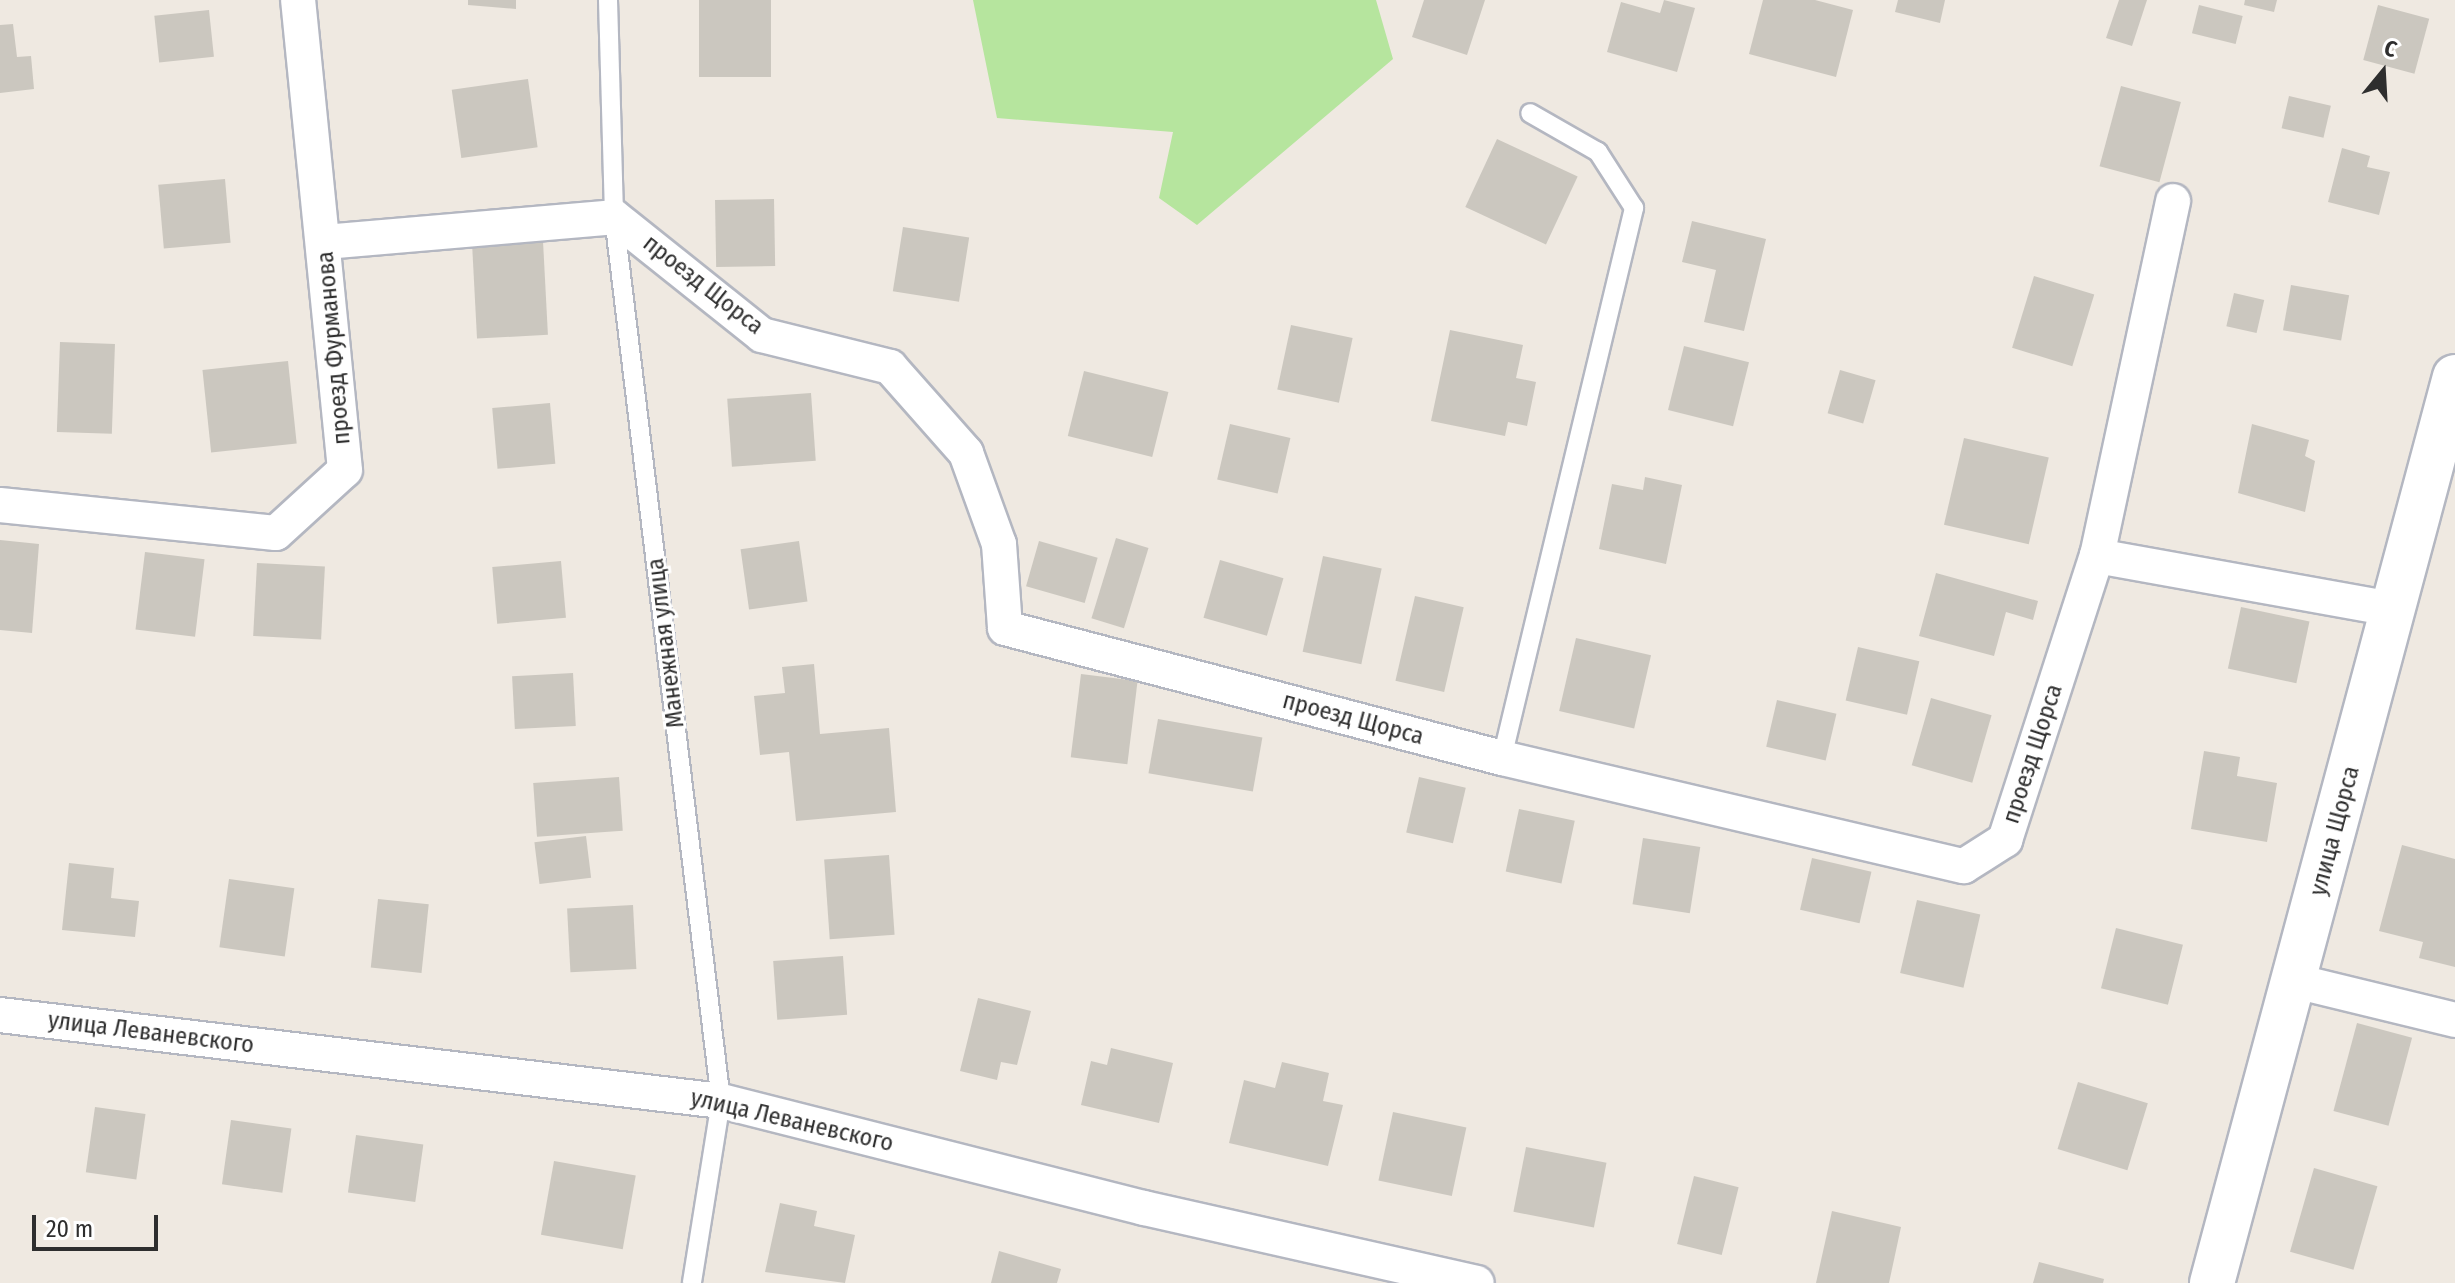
<!DOCTYPE html>
<meta charset="utf-8">
<style>
body{margin:0}
#map{position:relative;width:2455px;height:1283px;overflow:hidden;background:#efe9e1;font-family:"Fira Sans Condensed",sans-serif}
div>[style]{position:absolute}
.green>*{inset:0;background:#b6e59e}
.building>*{inset:0;background:#cbc7bf;transform-origin:0 0}
.roads{filter:drop-shadow(2px 0 #b4b7c1) drop-shadow(-2px 0 #b4b7c1) drop-shadow(0 2px #b4b7c1) drop-shadow(0 -2px #b4b7c1)}
.service>*{height:18px;margin:-9px;padding:0 9px;transform-origin:9px;border-radius:9px;background:#fff}
.minor>*{height:34px;margin:-17px;padding:0 17px;transform-origin:17px;border-radius:17px;background:#fff}
.tertiary>*{height:44px;margin:-22px;padding:0 22px;transform-origin:22px;border-radius:22px;background:#fff}
span{translate:-50% -50%;white-space:nowrap;text-align:center;line-height:1.15;-webkit-text-stroke:6px #fff;paint-order:stroke}
.street-label{font-size:24px;color:#2e2e2e}
.north{position:absolute;left:2343px;top:32px;width:80px;height:80px;-webkit-text-stroke:6px #fff;paint-order:stroke;rotate:18deg;font-size:22px;font-weight:700;line-height:32px;text-align:center;color:#2e2e2e}
.north::after{content:'';display:block;margin:auto;width:28px;height:36px;background:#2e2e2e;clip-path:polygon(50% 0,100% 100%,50% 72%,0 100%)}
.scale{position:absolute;left:32px;top:1215px;width:126px;height:36px;box-sizing:border-box;border:4px solid #2e2e2e;border-top:0;padding-left:10px;font-size:24px;line-height:28px;white-space:nowrap;color:#2e2e2e;-webkit-text-stroke:6px #fff;paint-order:stroke}
</style>
<div id="map">
<div class="green">
<i style="clip-path:polygon(973px 0,1376px 0,1393px 59px,1197px 225px,1159px 198px,1173px 132px,997px 118px)"></i>
</div>
<div class="building">
<i style="clip-path:polygon(468px 0,516px 0,516px 9px,468px 5px)"></i>
<i style="left:699px;top:0;width:72px;height:77px"></i>
<i style="clip-path:polygon(1424px 0,1485px 0,1467px 55px,1412px 37px)"></i>
<i style="clip-path:polygon(1664px 0,1695px 8px,1677px 72px,1607px 52px,1621px 2px,1660px 13px)"></i>
<i style="clip-path:polygon(1763px 0,1815px 0,1853px 10px,1836px 77px,1749px 54px)"></i>
<i style="clip-path:polygon(1898px 0,1945px 0,1940px 23px,1895px 12px)"></i>
<i style="clip-path:polygon(2119px 0,2147px 0,2132px 46px,2106px 38px)"></i>
<i style="clip-path:polygon(2245px 0,2277px 0,2274px 12px,2244px 5px)"></i>
<i style="left:2199px;top:5px;width:45px;height:29px;rotate:14deg"></i>
<i style="left:2378px;top:5px;width:53px;height:57px;rotate:15deg"></i>
<i style="left:209px;top:10px;width:47px;height:55px;rotate:84deg"></i>
<i style="clip-path:polygon(13px 24px,17px 57px,31px 56px,34px 89px,0 93px,0 25px)"></i>
<i style="left:528px;top:79px;width:69px;height:77px;rotate:82deg"></i>
<i style="left:2121px;top:86px;width:62px;height:83px;rotate:15deg"></i>
<i style="left:2289px;top:96px;width:43px;height:33px;rotate:13deg"></i>
<i style="left:1497px;top:139px;width:89px;height:75px;rotate:25deg"></i>
<i style="clip-path:polygon(2342px 148px,2370px 156px,2367px 167px,2390px 172px,2379px 215px,2328px 202px)"></i>
<i style="left:225px;top:179px;width:64px;height:67px;rotate:85deg"></i>
<i style="left:774px;top:199px;width:67px;height:59px;rotate:89deg"></i>
<i style="clip-path:polygon(1692px 221px,1766px 239px,1744px 331px,1704px 322px,1716px 270px,1682px 262px)"></i>
<i style="left:903px;top:227px;width:67px;height:65px;rotate:9deg"></i>
<i style="left:543px;top:241px;width:94px;height:71px;rotate:87deg"></i>
<i style="left:2034px;top:276px;width:63px;height:75px;rotate:17deg"></i>
<i style="left:2291px;top:285px;width:59px;height:46px;rotate:10deg"></i>
<i style="left:2234px;top:293px;width:31px;height:34px;rotate:13deg"></i>
<i style="left:1291px;top:325px;width:63px;height:66px;rotate:12deg"></i>
<i style="clip-path:polygon(1450px 330px,1523px 345px,1516px 378px,1536px 382px,1527px 426px,1508px 422px,1505px 436px,1431px 421px)"></i>
<i style="left:60px;top:342px;width:55px;height:90px;rotate:2deg"></i>
<i style="left:1684px;top:346px;width:67px;height:66px;rotate:14deg"></i>
<i style="left:288px;top:361px;width:83px;height:86px;rotate:84deg"></i>
<i style="left:1840px;top:370px;width:37px;height:45px;rotate:16deg"></i>
<i style="left:1084px;top:371px;width:87px;height:67px;rotate:14deg"></i>
<i style="left:811px;top:393px;width:68px;height:84px;rotate:86deg"></i>
<i style="left:550px;top:403px;width:61px;height:58px;rotate:85deg"></i>
<i style="left:1230px;top:424px;width:62px;height:57px;rotate:13deg"></i>
<i style="clip-path:polygon(2252px 424px,2309px 440px,2305px 456px,2315px 461px,2305px 512px,2238px 493px)"></i>
<i style="left:1964px;top:438px;width:87px;height:89px;rotate:13deg"></i>
<i style="clip-path:polygon(1645px 477px,1682px 485px,1666px 564px,1599px 549px,1612px 484px,1643px 490px)"></i>
<i style="left:1116px;top:538px;width:34px;height:84px;rotate:17deg"></i>
<i style="clip-path:polygon(0 540px,39px 544px,32px 633px,0 630px)"></i>
<i style="left:799px;top:541px;width:61px;height:59px;rotate:82deg"></i>
<i style="left:1039px;top:541px;width:61px;height:47px;rotate:16deg"></i>
<i style="left:145px;top:552px;width:60px;height:78px;rotate:7deg"></i>
<i style="left:1323px;top:556px;width:60px;height:98px;rotate:12deg"></i>
<i style="left:1220px;top:560px;width:66px;height:60px;rotate:16deg"></i>
<i style="left:561px;top:561px;width:57px;height:69px;rotate:85deg"></i>
<i style="left:257px;top:563px;width:68px;height:73px;rotate:3deg"></i>
<i style="clip-path:polygon(1936px 573px,2038px 601px,2033px 620px,2006px 612px,1994px 656px,1919px 636px)"></i>
<i style="left:1415px;top:596px;width:50px;height:87px;rotate:13deg"></i>
<i style="left:2241px;top:607px;width:70px;height:63px;rotate:12deg"></i>
<i style="left:1576px;top:638px;width:77px;height:75px;rotate:13deg"></i>
<i style="left:1858px;top:647px;width:63px;height:55px;rotate:13deg"></i>
<i style="clip-path:polygon(814px 664px,820px 734px,889px 728px,896px 812px,796px 821px,789px 752px,760px 755px,754px 696px,785px 693px,782px 667px)"></i>
<i style="left:573px;top:673px;width:53px;height:61px;rotate:87deg"></i>
<i style="left:1081px;top:674px;width:57px;height:84px;rotate:7deg"></i>
<i style="left:1931px;top:698px;width:63px;height:70px;rotate:16deg"></i>
<i style="left:1777px;top:700px;width:61px;height:48px;rotate:13deg"></i>
<i style="left:1158px;top:719px;width:106px;height:55px;rotate:10deg"></i>
<i style="clip-path:polygon(2204px 751px,2240px 757px,2237px 776px,2277px 783px,2267px 842px,2191px 829px)"></i>
<i style="left:619px;top:777px;width:54px;height:86px;rotate:86deg"></i>
<i style="left:1419px;top:777px;width:48px;height:57px;rotate:13deg"></i>
<i style="left:1519px;top:809px;width:57px;height:64px;rotate:12deg"></i>
<i style="left:586px;top:836px;width:42px;height:52px;rotate:83deg"></i>
<i style="left:1643px;top:838px;width:58px;height:67px;rotate:9deg"></i>
<i style="clip-path:polygon(2402px 845px,2455px 859px,2455px 967px,2419px 958px,2423px 942px,2379px 931px)"></i>
<i style="left:889px;top:855px;width:80px;height:65px;rotate:86deg"></i>
<i style="left:1812px;top:858px;width:61px;height:53px;rotate:13deg"></i>
<i style="clip-path:polygon(69px 863px,114px 868px,111px 898px,139px 901px,135px 937px,62px 930px)"></i>
<i style="left:229px;top:879px;width:66px;height:69px;rotate:8deg"></i>
<i style="left:378px;top:899px;width:51px;height:69px;rotate:6deg"></i>
<i style="left:1917px;top:900px;width:65px;height:75px;rotate:13deg"></i>
<i style="left:633px;top:905px;width:64px;height:66px;rotate:87deg"></i>
<i style="left:2116px;top:928px;width:69px;height:62px;rotate:14deg"></i>
<i style="left:843px;top:956px;width:59px;height:70px;rotate:86deg"></i>
<i style="clip-path:polygon(978px 998px,1031px 1011px,1017px 1065px,1001px 1062px,997px 1080px,960px 1071px)"></i>
<i style="left:2357px;top:1023px;width:57px;height:91px;rotate:15deg"></i>
<i style="clip-path:polygon(1111px 1048px,1173px 1063px,1159px 1123px,1081px 1105px,1091px 1061px,1107px 1065px)"></i>
<i style="clip-path:polygon(1282px 1062px,1329px 1073px,1323px 1101px,1343px 1105px,1328px 1166px,1229px 1143px,1244px 1080px,1275px 1088px)"></i>
<i style="left:2078px;top:1082px;width:73px;height:70px;rotate:17deg"></i>
<i style="left:95px;top:1107px;width:51px;height:66px;rotate:8deg"></i>
<i style="left:1393px;top:1112px;width:75px;height:70px;rotate:12deg"></i>
<i style="left:231px;top:1120px;width:61px;height:65px;rotate:8deg"></i>
<i style="left:356px;top:1135px;width:68px;height:58px;rotate:8deg"></i>
<i style="left:1526px;top:1147px;width:82px;height:66px;rotate:11deg"></i>
<i style="left:554px;top:1161px;width:83px;height:75px;rotate:10deg"></i>
<i style="left:2314px;top:1168px;width:66px;height:87px;rotate:16deg"></i>
<i style="left:1694px;top:1176px;width:46px;height:70px;rotate:14deg"></i>
<i style="clip-path:polygon(780px 1203px,817px 1211px,814px 1226px,855px 1235px,845px 1283px,765px 1272px)"></i>
<i style="clip-path:polygon(1832px 1211px,1901px 1227px,1889px 1283px,1816px 1283px)"></i>
<i style="clip-path:polygon(999px 1251px,1061px 1269px,1057px 1283px,991px 1283px)"></i>
<i style="clip-path:polygon(2039px 1262px,2104px 1279px,2103px 1283px,2033px 1283px)"></i>
</div>
<div class="roads">
<div class="service">
<i style="left:608px;top:0;width:217px;rotate:88.4deg"></i>
<i style="left:614px;top:217px;width:890px;rotate:83.1deg"></i>
<i style="left:721px;top:1101px;width:184px;rotate:99.1deg"></i>
<i style="left:1502px;top:758px;width:566px;rotate:-76.5deg"></i>
<i style="left:1634px;top:208px;width:67px;rotate:-122.7deg"></i>
<i style="left:1598px;top:152px;width:78px;rotate:-150.2deg"></i>
</div>
<div class="minor">
<i style="left:324px;top:242px;width:291px;rotate:-4.9deg"></i>
<i style="left:614px;top:217px;width:189px;rotate:38.6deg"></i>
<i style="left:762px;top:335px;width:132px;rotate:14deg"></i>
<i style="left:890px;top:367px;width:115px;rotate:48.5deg"></i>
<i style="left:966px;top:453px;width:97px;rotate:70.1deg"></i>
<i style="left:999px;top:544px;width:84px;rotate:85.9deg"></i>
<i style="left:1005px;top:628px;width:514px;rotate:14.66deg"></i>
<i style="left:1502px;top:758px;width:474px;rotate:13.2deg"></i>
<i style="left:1964px;top:866px;width:49px;rotate:-32.4deg"></i>
<i style="left:2005px;top:840px;width:299px;rotate:-72.1deg"></i>
<i style="left:2097px;top:556px;width:301px;rotate:10.2deg"></i>
<i style="left:0;top:505px;width:277px;rotate:5.8deg"></i>
<i style="left:276px;top:533px;width:93px;rotate:-42.4deg"></i>
<i style="left:345px;top:470px;width:472px;rotate:-95.7deg"></i>
<i style="left:2097px;top:556px;width:363px;rotate:-77.9deg"></i>
<i style="left:2295px;top:981px;width:165px;rotate:13.7deg"></i>
<i style="left:0;top:1015px;width:726px;rotate:6.8deg"></i>
<i style="left:721px;top:1101px;width:436px;rotate:14.2deg"></i>
<i style="left:1144px;top:1208px;width:341px;rotate:12.7deg"></i>
</div>
<div class="tertiary">
<i style="left:2212px;top:1283px;width:938px;rotate:-74.99deg"></i>
</div>
</div>
<div class="street-label">
<span style="left:703px;top:285px;rotate:38deg">проезд Щорса</span>
<span style="left:334px;top:348px;rotate:-95deg">проезд Фурманова</span>
<span style="left:666px;top:643px;rotate:-97deg">Манежная улица</span>
<span style="left:1353px;top:719px;rotate:15deg">проезд Щорса</span>
<span style="left:2033px;top:754px;rotate:-72deg">проезд Щорса</span>
<span style="left:2335px;top:831px;rotate:-75deg">улица Щорса</span>
<span style="left:151px;top:1033px;rotate:7deg">улица Леваневского</span>
<span style="left:792px;top:1121px;rotate:13deg">улица Леваневского</span>
</div>
<div class="north">С</div>
<div class="scale">20 m</div>
</div>
